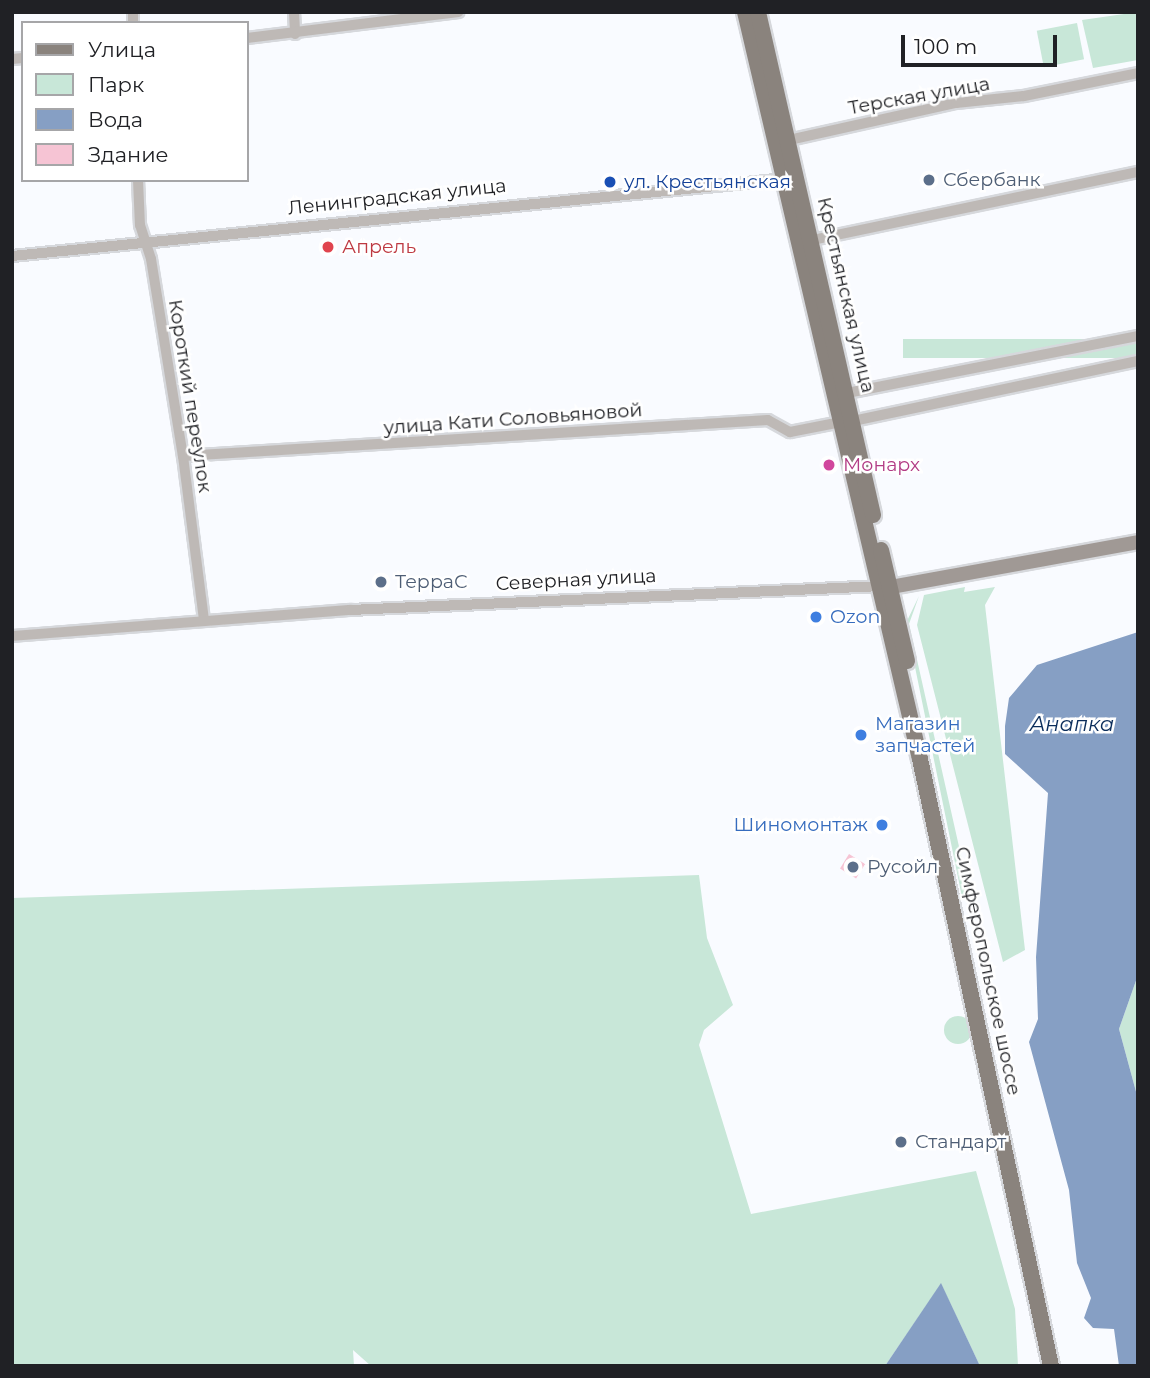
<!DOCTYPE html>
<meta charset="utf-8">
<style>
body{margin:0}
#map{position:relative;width:1150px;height:1378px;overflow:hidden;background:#f9fbff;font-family:Montserrat,sans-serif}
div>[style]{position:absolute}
.green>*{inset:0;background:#c8e7d8;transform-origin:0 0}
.round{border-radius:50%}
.water>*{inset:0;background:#869fc4}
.building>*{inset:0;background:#f6c4d4;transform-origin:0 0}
.roads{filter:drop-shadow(2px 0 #d6d8dc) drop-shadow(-2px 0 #d6d8dc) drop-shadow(0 2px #d6d8dc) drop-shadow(0 -2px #d6d8dc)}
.street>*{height:10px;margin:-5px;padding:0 5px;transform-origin:5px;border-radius:5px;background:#beb9b6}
.secondary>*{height:14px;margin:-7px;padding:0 7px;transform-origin:7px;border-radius:7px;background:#a09995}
.primary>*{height:16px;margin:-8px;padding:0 8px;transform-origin:8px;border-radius:8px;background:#8a837d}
.dots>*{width:19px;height:19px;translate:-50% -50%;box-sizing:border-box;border:4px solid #fff;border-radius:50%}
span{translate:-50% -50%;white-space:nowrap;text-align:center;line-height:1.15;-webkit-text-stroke:5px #fff;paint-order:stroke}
.street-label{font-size:19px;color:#202125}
.service-label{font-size:19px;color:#4e5e75}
.left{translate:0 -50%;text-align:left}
.transit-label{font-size:19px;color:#164399}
.health-label{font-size:19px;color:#be3a42}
.hotel-label{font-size:19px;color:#b23c85}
.shop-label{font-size:19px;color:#366cbe}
.right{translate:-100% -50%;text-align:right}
.water-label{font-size:21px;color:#0b2d5b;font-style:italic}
.frame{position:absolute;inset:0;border:14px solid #202125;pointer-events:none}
.legend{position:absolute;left:21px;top:21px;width:228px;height:161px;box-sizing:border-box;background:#fff;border:2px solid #a6a6a8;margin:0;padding:9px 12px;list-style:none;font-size:21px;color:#202125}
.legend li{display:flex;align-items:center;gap:14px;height:35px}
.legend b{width:35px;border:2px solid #a6a6a8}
.scale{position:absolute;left:901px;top:35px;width:156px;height:32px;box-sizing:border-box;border:4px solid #202125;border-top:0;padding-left:9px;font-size:21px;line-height:24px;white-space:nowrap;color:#202125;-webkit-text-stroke:5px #fff;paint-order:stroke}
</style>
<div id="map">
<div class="green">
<i style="clip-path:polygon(1138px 12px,1138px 60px,1093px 68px,1082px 20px)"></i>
<i style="left:1077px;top:23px;width:37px;height:41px;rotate:79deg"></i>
<i style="left:1138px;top:339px;width:19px;height:235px;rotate:90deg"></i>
<i style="clip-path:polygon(965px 587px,964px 592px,995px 587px,985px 605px,1025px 950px,1003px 962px,917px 625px,924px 595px)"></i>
<i style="clip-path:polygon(919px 596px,909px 624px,969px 891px,962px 897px,906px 623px)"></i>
<i style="clip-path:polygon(699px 875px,707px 938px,733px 1005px,704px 1030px,699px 1045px,751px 1214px,976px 1171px,1015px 1309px,1018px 1366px,980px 1366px,941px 1284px,885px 1366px,371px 1366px,353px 1350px,354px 1366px,12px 1366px,12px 898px)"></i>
<i style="clip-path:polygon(1138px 975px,1138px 1099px,1119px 1029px)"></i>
<i class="round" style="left:944px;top:1016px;width:28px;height:28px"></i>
</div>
<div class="water">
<i style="clip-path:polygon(1138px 632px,1138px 975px,1119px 1029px,1138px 1099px,1138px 1366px,1119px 1366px,1114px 1329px,1093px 1328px,1084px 1318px,1091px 1298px,1077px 1263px,1069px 1190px,1029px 1042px,1038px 1019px,1036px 957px,1048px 793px,1005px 754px,1005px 726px,1009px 698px,1037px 665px)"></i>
<i style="clip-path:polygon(941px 1283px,980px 1366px,885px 1366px)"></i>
</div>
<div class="building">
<i style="left:849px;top:854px;width:19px;height:17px;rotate:32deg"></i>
</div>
<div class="roads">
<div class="street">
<i style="left:294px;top:12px;width:22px;rotate:87deg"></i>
<i style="left:133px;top:23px;width:11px;rotate:-90deg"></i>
<i style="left:247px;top:38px;width:213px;rotate:-7deg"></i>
<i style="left:12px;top:59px;width:11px;rotate:-5deg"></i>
<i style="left:789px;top:140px;width:171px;rotate:-12.5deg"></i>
<i style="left:956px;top:103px;width:68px;rotate:-5.9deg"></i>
<i style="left:1024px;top:96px;width:116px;rotate:-11.4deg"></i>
<i style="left:138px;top:180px;width:45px;rotate:87.5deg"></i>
<i style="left:140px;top:225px;width:36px;rotate:72deg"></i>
<i style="left:151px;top:259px;width:200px;rotate:80.8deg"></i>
<i style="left:183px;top:456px;width:164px;rotate:82.7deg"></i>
<i style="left:812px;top:240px;width:333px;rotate:-11.8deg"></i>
<i style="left:12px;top:256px;width:778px;rotate:-5.68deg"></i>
<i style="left:847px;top:393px;width:297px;rotate:-11.1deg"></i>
<i style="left:853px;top:421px;width:291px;rotate:-11.9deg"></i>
<i style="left:183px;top:456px;width:586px;rotate:-3.52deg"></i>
<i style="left:768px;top:420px;width:25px;rotate:29deg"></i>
<i style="left:790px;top:432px;width:52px;rotate:-11.1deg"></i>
<i style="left:12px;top:636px;width:339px;rotate:-4.4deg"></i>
<i style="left:350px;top:610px;width:533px;rotate:-2.58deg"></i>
</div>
<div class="secondary">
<i style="left:891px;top:587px;width:251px;rotate:-10.3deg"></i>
</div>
<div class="primary">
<i style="left:745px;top:12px;width:767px;rotate:76.82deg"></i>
<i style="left:920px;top:759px;width:621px;rotate:77.82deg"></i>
<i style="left:758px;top:12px;width:516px;rotate:77.12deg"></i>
<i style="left:881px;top:550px;width:114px;rotate:76.8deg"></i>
</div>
</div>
<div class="dots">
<i style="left:929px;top:180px;background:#5c6f8a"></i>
<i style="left:610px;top:182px;background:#1a4fb4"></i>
<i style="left:328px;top:247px;background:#e0444e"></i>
<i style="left:829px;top:465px;background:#d1479c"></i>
<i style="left:381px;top:582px;background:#5c6f8a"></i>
<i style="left:816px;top:617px;background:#3f7fe0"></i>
<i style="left:861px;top:735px;background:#3f7fe0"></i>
<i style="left:882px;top:825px;background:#3f7fe0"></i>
<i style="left:853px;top:867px;background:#5c6f8a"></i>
<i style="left:901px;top:1142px;background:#5c6f8a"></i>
</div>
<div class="street-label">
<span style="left:919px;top:96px;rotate:-10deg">Терская улица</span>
<span style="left:397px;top:197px;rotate:-6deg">Ленинградская улица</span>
<span style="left:846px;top:295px;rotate:77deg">Крестьянская улица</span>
<span style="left:190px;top:396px;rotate:81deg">Короткий переулок</span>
<span style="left:513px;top:419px;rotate:-4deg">улица Кати Соловьяновой</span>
<span style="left:576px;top:580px;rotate:-3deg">Северная улица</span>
<span style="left:988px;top:971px;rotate:78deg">Симферопольское шоссе</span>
</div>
<div class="service-label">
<span class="left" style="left:943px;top:180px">Сбербанк</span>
<span class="left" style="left:395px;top:582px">ТерраС</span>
<span class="left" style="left:867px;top:867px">Русойл</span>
<span class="left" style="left:915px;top:1142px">Стандарт</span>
</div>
<div class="transit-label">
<span class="left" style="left:624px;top:182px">ул. Крестьянская</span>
</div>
<div class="health-label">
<span class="left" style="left:342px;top:247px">Апрель</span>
</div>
<div class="hotel-label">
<span class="left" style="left:843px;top:465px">Монарх</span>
</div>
<div class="shop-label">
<span class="left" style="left:830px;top:617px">Ozon</span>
<span class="left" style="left:875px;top:735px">Магазин<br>запчастей</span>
<span class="right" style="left:868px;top:825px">Шиномонтаж</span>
</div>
<div class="water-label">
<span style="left:1072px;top:724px">Анапка</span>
</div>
<div class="frame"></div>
<ul class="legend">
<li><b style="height:9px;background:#8a837d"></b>Улица</li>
<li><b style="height:19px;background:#c8e7d8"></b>Парк</li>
<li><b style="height:19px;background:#869fc4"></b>Вода</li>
<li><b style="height:19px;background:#f6c4d4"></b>Здание</li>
</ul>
<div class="scale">100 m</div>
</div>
